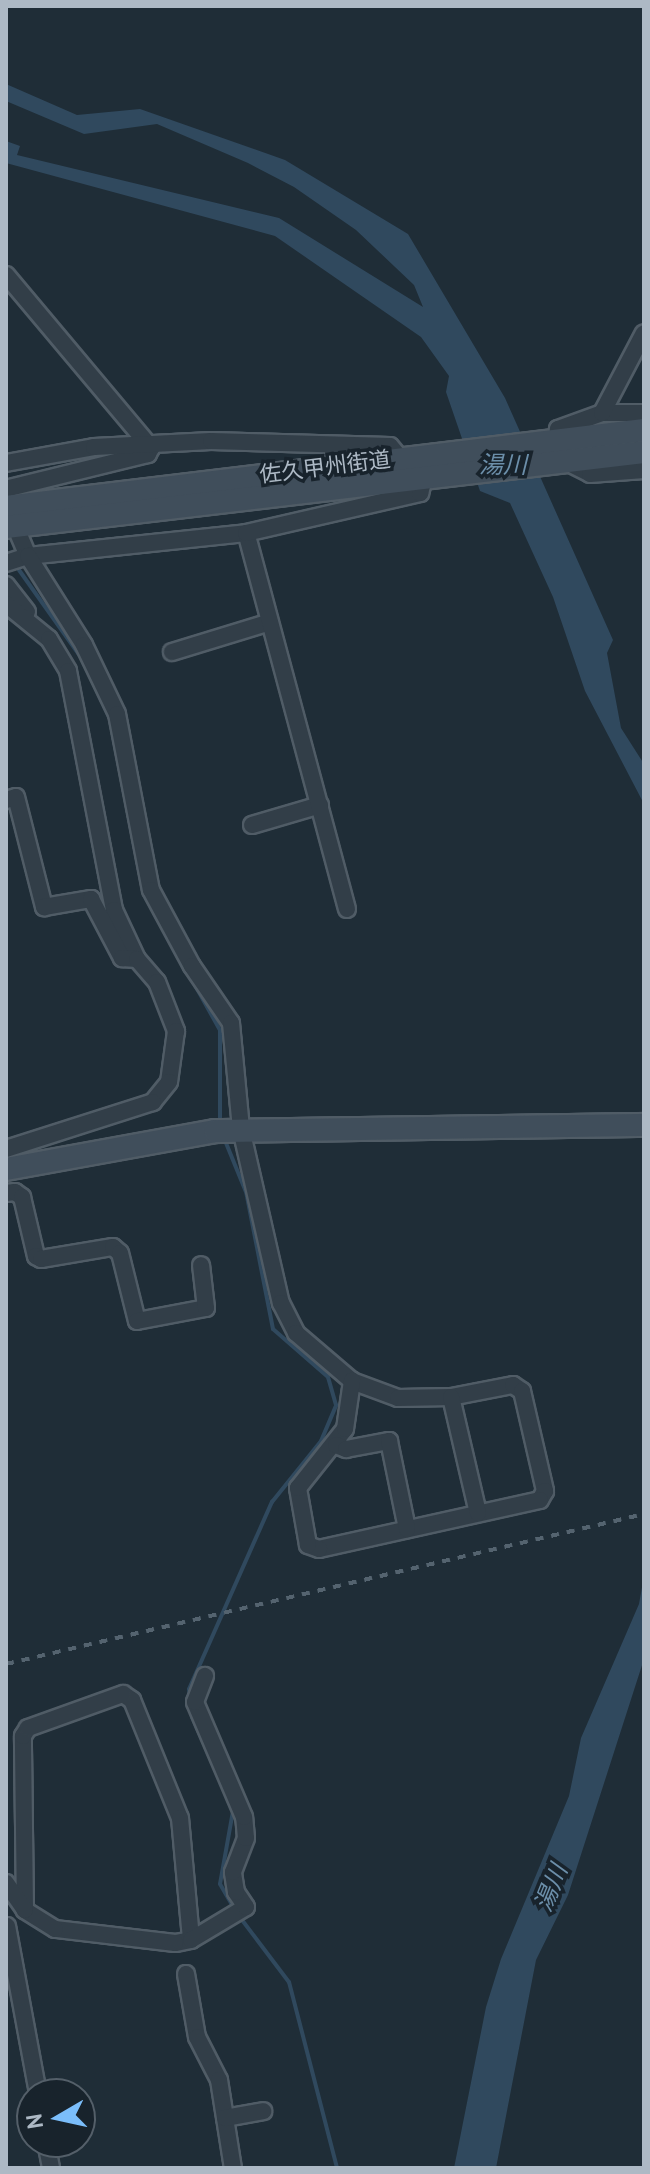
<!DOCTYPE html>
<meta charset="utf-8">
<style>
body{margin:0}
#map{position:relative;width:650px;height:2174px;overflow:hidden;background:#1f2d37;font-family:"PT Sans","Noto Sans JP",sans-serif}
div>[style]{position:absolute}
.water>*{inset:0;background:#30495e}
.stream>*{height:4px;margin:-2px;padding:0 2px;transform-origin:2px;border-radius:2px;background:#30495e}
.roads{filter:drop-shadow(2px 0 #505c66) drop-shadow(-2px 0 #505c66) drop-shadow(0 2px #505c66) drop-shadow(0 -2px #505c66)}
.street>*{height:16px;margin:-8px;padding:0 8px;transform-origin:8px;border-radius:8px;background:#323e48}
.secondary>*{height:22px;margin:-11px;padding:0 11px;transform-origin:11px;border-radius:11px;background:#404e5b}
.rail>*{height:4px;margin-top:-2px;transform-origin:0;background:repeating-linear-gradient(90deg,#54636f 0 8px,transparent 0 16px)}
span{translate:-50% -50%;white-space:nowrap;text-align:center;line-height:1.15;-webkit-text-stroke:7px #18232c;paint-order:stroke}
.street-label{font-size:22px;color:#adb9c5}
.water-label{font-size:24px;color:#6c8faa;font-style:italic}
.frame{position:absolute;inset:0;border:8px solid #adb9c5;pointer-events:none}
.north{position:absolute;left:16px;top:2078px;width:80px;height:80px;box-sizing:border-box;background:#18232c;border:2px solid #545f69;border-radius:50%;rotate:261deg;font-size:22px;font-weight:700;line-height:32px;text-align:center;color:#adb9c5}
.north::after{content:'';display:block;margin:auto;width:28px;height:36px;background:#7bbefb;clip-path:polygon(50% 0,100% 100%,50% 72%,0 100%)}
</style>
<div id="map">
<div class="water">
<i style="clip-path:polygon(6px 84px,77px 115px,140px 109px,285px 160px,408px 234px,505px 398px,613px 640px,607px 653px,621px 728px,644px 764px,644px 804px,585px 691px,553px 597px,510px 503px,480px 491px,446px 392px,449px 376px,421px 337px,275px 236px,6px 163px,6px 141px,20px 146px,17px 155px,279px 218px,423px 307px,414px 285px,356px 230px,294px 187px,248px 163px,157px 124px,84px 134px,6px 101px)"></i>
<i style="clip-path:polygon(644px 1576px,644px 1659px,568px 1895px,536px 1960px,496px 2168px,454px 2168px,486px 2007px,501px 1959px,569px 1796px,581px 1738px,639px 1604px)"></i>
</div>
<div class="stream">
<i style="left:19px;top:570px;width:109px;rotate:54.7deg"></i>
<i style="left:82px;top:659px;width:68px;rotate:64.9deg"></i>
<i style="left:147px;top:899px;width:150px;rotate:60.9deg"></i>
<i style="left:220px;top:1030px;width:92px;rotate:90deg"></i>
<i style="left:222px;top:1785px;width:74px;rotate:-113.8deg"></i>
<i style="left:192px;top:1717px;width:28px;rotate:-96deg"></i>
<i style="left:189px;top:1689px;width:205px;rotate:-66.1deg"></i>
<i style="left:272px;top:1502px;width:78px;rotate:-51.2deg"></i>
<i style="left:321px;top:1441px;width:39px;rotate:-67deg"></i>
<i style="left:336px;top:1405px;width:29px;rotate:-106deg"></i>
<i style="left:328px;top:1377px;width:73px;rotate:-138.9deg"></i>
<i style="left:273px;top:1329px;width:140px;rotate:-101.1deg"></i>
<i style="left:246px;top:1192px;width:58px;rotate:-112.2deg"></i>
<i style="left:233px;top:1811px;width:74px;rotate:100.1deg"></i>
<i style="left:220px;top:1884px;width:28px;rotate:60deg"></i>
<i style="left:239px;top:1916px;width:83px;rotate:52.9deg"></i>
<i style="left:289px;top:1982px;width:192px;rotate:75.5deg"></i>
</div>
<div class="roads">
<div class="street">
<i style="left:6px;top:275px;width:226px;rotate:50deg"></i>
<i style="left:151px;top:448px;width:7px;rotate:117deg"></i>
<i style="left:148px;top:454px;width:146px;rotate:166.2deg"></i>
<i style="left:602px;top:413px;width:42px"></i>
<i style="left:557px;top:440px;width:11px;rotate:-85deg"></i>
<i style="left:558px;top:429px;width:47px;rotate:-20deg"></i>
<i style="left:602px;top:413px;width:90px;rotate:-62.3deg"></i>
<i style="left:565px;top:461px;width:28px;rotate:27deg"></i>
<i style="left:590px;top:474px;width:54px;rotate:-4.2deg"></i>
<i style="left:6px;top:463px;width:89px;rotate:-10.3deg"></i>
<i style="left:94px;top:447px;width:117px;rotate:-2.9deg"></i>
<i style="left:211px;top:441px;width:179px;rotate:1.6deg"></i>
<i style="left:390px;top:446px;width:16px;rotate:50deg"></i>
<i style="left:19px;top:535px;width:23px;rotate:67deg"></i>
<i style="left:28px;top:556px;width:219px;rotate:-6deg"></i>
<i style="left:6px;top:563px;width:23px;rotate:-18deg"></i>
<i style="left:28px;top:556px;width:105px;rotate:57.8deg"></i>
<i style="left:84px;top:645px;width:76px;rotate:64.4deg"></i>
<i style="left:117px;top:714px;width:179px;rotate:79.1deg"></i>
<i style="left:151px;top:890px;width:86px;rotate:61.7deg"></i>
<i style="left:192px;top:966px;width:69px;rotate:55.6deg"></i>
<i style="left:231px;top:1023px;width:106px;rotate:84.6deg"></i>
<i style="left:241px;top:1129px;width:179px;rotate:77.1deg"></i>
<i style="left:281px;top:1303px;width:34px;rotate:63deg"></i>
<i style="left:296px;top:1333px;width:74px;rotate:40.6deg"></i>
<i style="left:352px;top:1381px;width:49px;rotate:20.3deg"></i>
<i style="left:398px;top:1398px;width:53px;rotate:-1.1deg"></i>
<i style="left:451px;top:1397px;width:63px;rotate:-11deg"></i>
<i style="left:513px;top:1385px;width:11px;rotate:34deg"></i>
<i style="left:522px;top:1391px;width:103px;rotate:77deg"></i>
<i style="left:545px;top:1491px;width:10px;rotate:119deg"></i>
<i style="left:540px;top:1500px;width:226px;rotate:167.5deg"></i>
<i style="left:319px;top:1549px;width:12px;rotate:-160deg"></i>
<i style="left:308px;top:1545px;width:58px;rotate:-100deg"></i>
<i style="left:298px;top:1488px;width:75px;rotate:-51.5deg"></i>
<i style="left:345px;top:1429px;width:49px;rotate:-81.7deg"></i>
<i style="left:6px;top:585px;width:34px;rotate:52deg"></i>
<i style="left:6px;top:604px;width:55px;rotate:39.1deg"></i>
<i style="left:49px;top:639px;width:37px;rotate:59deg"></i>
<i style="left:68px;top:671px;width:243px;rotate:79.1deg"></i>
<i style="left:114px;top:910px;width:54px;rotate:64.9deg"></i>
<i style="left:172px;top:652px;width:102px;rotate:-17deg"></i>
<i style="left:6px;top:800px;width:10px;rotate:-17deg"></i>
<i style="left:16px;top:797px;width:114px;rotate:75.7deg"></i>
<i style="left:44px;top:907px;width:48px;rotate:-9.7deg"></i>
<i style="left:91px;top:899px;width:67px;rotate:62.3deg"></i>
<i style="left:122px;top:958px;width:15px;rotate:4deg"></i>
<i style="left:137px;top:959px;width:30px;rotate:49deg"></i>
<i style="left:157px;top:982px;width:53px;rotate:68.8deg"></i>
<i style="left:176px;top:1031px;width:51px;rotate:97.8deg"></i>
<i style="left:169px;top:1082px;width:26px;rotate:129deg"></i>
<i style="left:153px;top:1102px;width:154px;rotate:162.3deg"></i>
<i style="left:252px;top:825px;width:71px;rotate:-16.4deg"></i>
<i style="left:347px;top:909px;width:389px;rotate:-105deg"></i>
<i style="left:246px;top:533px;width:179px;rotate:-12.9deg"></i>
<i style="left:420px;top:493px;width:18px;rotate:-74deg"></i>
<i style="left:6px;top:1193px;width:9px;rotate:-6deg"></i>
<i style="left:15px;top:1192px;width:9px;rotate:36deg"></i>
<i style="left:22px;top:1197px;width:61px;rotate:76.7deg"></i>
<i style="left:36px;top:1256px;width:6px;rotate:31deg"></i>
<i style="left:41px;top:1259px;width:73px;rotate:-9.5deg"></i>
<i style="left:113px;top:1247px;width:9px;rotate:41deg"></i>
<i style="left:120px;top:1253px;width:70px;rotate:76deg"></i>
<i style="left:137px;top:1321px;width:70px;rotate:-10.7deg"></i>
<i style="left:206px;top:1308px;width:43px;rotate:-96.6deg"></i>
<i style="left:451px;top:1397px;width:119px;rotate:76.9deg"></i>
<i style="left:336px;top:1445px;width:11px;rotate:22deg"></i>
<i style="left:346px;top:1449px;width:44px;rotate:-10.5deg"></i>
<i style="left:389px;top:1441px;width:90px;rotate:78.4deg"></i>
<i style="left:123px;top:1694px;width:11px;rotate:34deg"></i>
<i style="left:132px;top:1700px;width:127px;rotate:67.9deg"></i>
<i style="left:180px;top:1818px;width:122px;rotate:84.8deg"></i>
<i style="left:191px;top:1940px;width:16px;rotate:169deg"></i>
<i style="left:175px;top:1943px;width:121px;rotate:-173.3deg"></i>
<i style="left:55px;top:1929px;width:36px;rotate:-148deg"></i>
<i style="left:25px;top:1910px;width:174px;rotate:-90.7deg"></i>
<i style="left:23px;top:1736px;width:9px;rotate:-58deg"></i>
<i style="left:28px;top:1728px;width:101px;rotate:-19.7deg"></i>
<i style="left:6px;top:1883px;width:33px;rotate:55deg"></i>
<i style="left:7px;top:1926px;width:171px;rotate:79.5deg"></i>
<i style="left:191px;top:1940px;width:64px;rotate:-31deg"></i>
<i style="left:246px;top:1907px;width:18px;rotate:-124deg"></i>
<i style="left:236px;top:1892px;width:20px;rotate:-99deg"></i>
<i style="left:233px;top:1872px;width:36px;rotate:-69deg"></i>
<i style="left:246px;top:1838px;width:21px;rotate:-95deg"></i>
<i style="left:244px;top:1817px;width:125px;rotate:-113.1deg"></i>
<i style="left:195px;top:1702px;width:28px;rotate:-69deg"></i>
<i style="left:186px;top:1974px;width:64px;rotate:80.1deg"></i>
<i style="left:197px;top:2037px;width:48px;rotate:62.9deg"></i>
<i style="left:219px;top:2080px;width:89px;rotate:81deg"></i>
<i style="left:225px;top:2118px;width:39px;rotate:-10deg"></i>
<i style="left:46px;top:2142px;width:26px;rotate:79deg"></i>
</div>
<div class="secondary">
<i style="left:6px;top:507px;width:643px;rotate:-6.88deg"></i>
<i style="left:6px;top:527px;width:642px;rotate:-6.7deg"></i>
<i style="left:6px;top:1169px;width:212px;rotate:-10.3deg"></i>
<i style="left:215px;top:1131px;width:429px;rotate:-0.8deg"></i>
</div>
</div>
<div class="rail">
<i style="left:6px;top:1664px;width:655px;rotate:-13.23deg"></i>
</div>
<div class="street-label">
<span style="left:325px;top:467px;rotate:-7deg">佐久甲州街道</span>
</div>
<div class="water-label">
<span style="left:503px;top:465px">湯川</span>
<span style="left:551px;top:1888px;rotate:-68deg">湯川</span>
</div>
<div class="frame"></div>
<div class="north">N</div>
</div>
